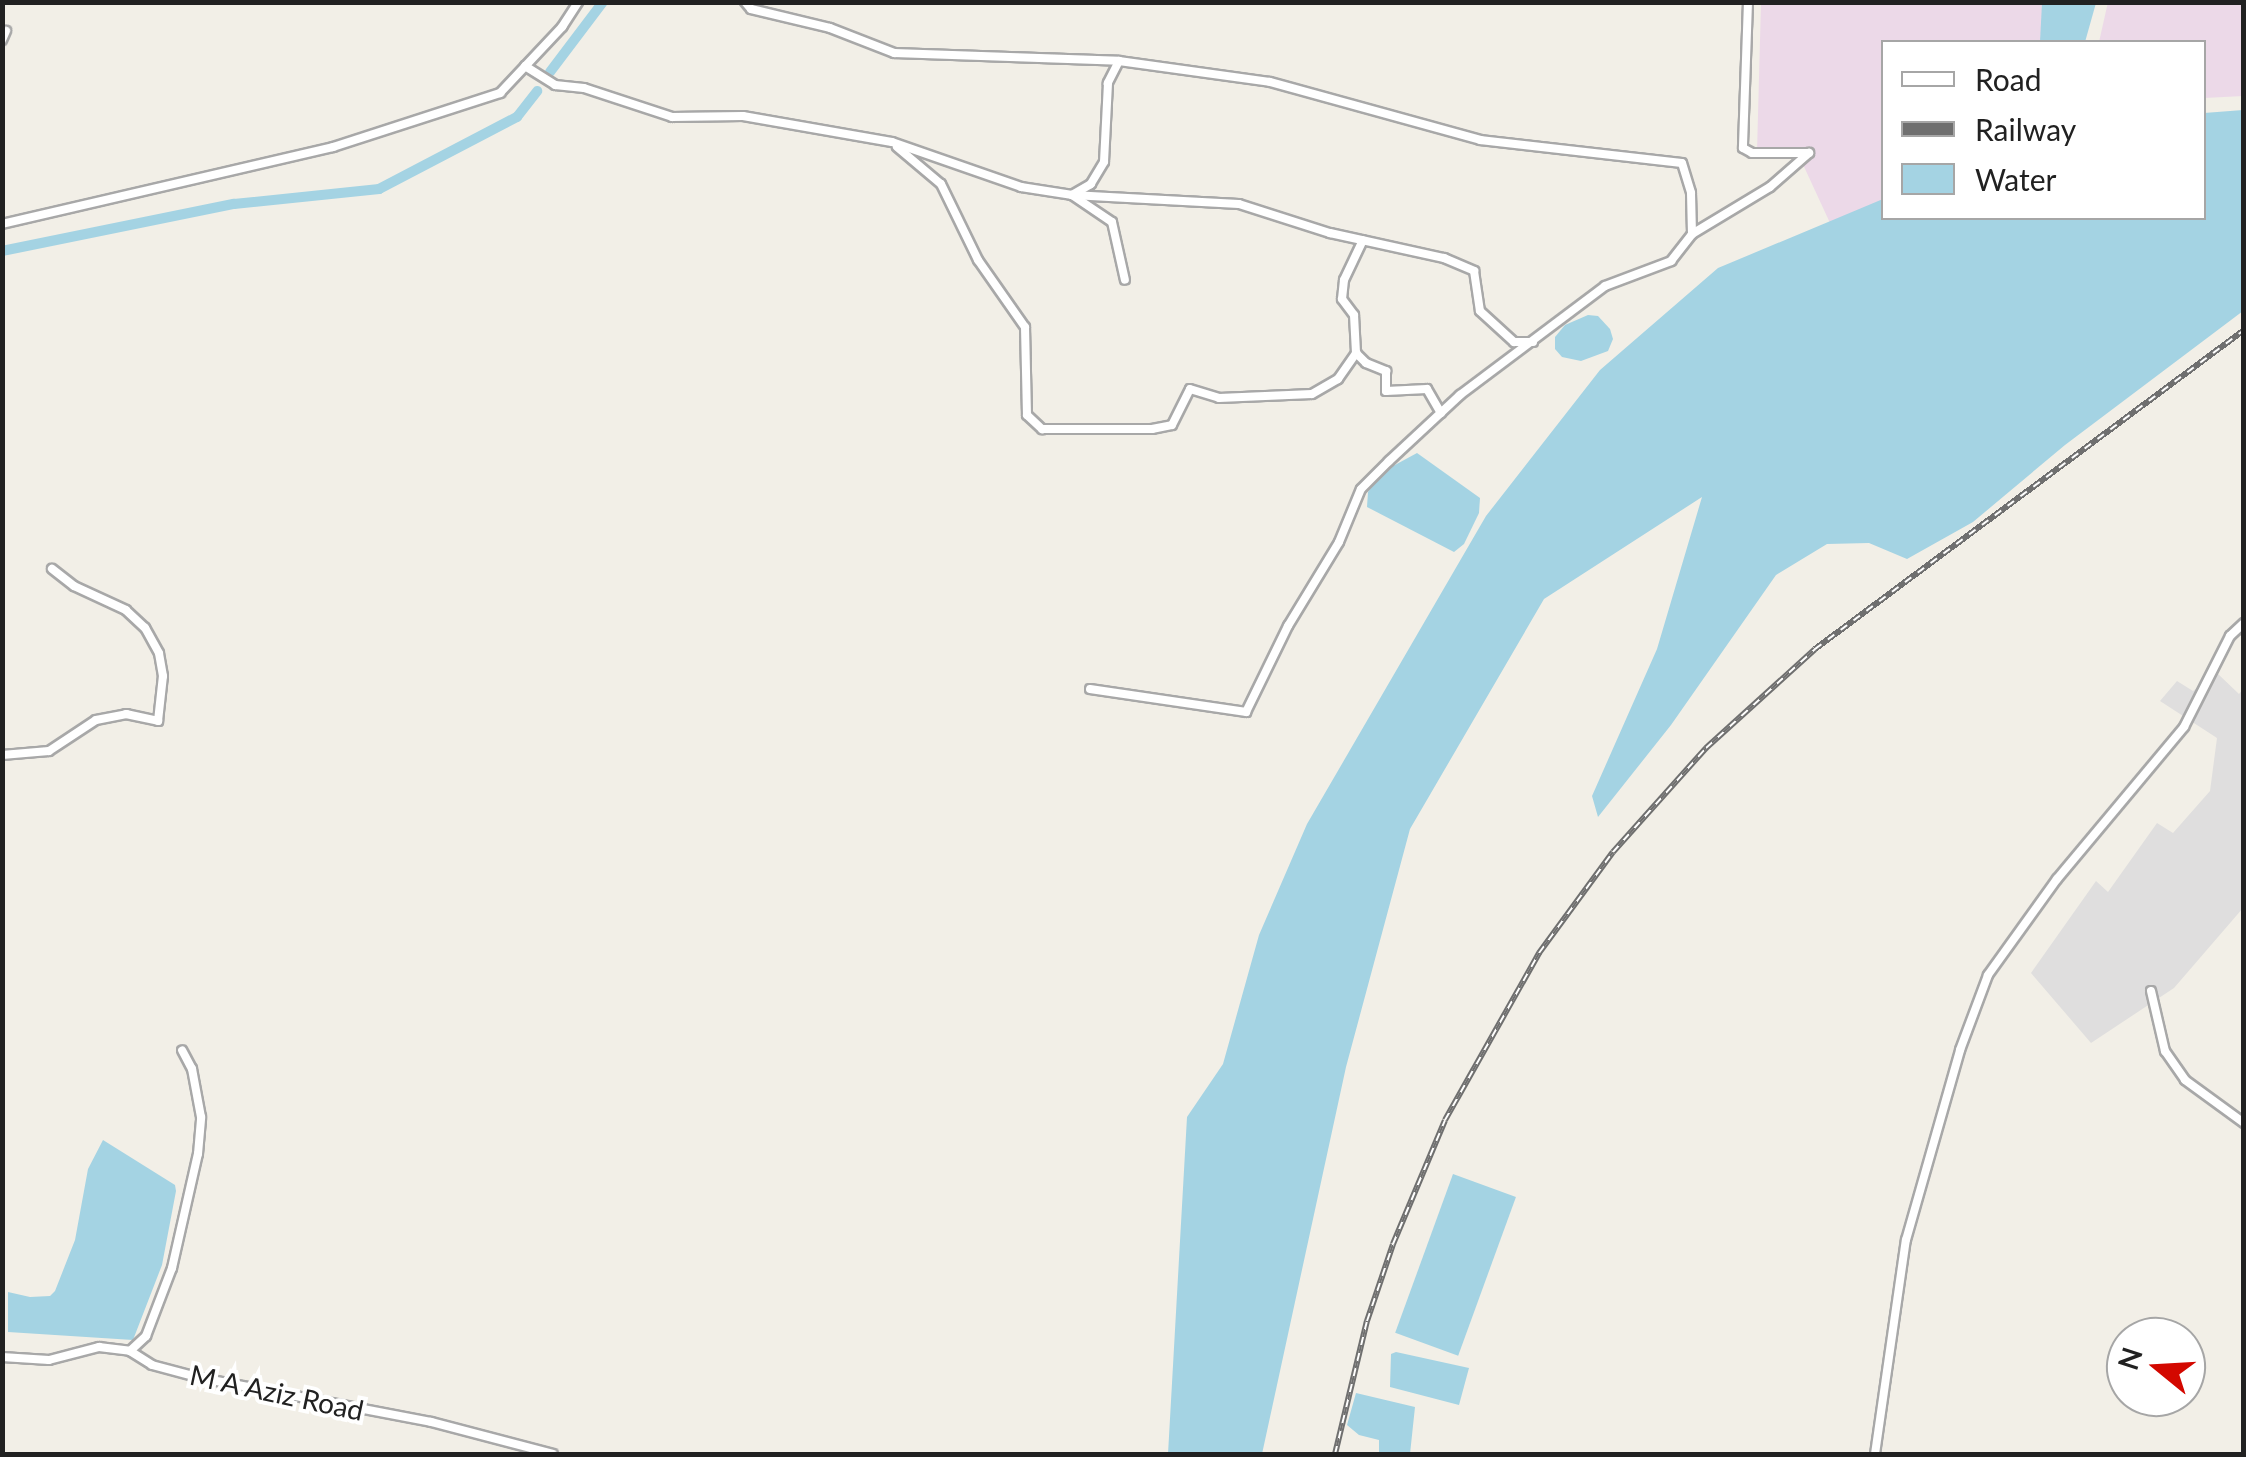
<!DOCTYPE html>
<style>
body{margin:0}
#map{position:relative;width:2246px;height:1457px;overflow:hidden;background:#f2efe7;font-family:Lato,sans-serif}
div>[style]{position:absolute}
.residential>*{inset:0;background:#dfdede}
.industrial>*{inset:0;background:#ecd9e8}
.water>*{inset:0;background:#a4d3e3;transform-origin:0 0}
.canal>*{height:10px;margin:-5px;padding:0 5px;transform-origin:5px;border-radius:5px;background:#a4d3e3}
.roads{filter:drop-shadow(2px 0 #a8a8a8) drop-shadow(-2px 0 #a8a8a8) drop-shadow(0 2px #a8a8a8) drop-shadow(0 -2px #a8a8a8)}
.minor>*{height:8px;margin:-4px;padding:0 4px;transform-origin:4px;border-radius:4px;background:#fff}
.rail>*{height:6px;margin-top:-3px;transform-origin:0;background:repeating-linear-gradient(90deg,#fff 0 8px,#6f6f6f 0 16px);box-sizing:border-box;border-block:2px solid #6f6f6f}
span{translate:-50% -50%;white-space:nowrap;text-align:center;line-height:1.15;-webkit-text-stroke:8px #fff;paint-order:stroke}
.street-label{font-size:28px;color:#212121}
.frame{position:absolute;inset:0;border:5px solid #212121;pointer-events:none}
.legend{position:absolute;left:1881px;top:40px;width:325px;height:180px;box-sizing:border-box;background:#fff;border:2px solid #a6a6a6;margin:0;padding:12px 18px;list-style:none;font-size:30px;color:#212121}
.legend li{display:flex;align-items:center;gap:20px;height:50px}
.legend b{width:50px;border:2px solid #a6a6a6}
.north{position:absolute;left:2106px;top:1317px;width:100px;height:100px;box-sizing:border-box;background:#fff;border:2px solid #a6a6a6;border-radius:50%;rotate:288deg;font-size:28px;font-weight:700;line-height:40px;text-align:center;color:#212121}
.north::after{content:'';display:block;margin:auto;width:35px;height:45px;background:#d30800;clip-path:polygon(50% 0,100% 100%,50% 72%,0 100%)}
</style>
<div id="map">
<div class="residential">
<i style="clip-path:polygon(2217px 673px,2239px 694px,2243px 689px,2243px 908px,2174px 988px,2091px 1043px,2031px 973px,2096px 881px,2108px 892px,2157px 823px,2173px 833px,2210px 791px,2217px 738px,2160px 701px,2177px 681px,2193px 691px)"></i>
</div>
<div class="industrial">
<i style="clip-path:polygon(2108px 2px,2243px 3px,2243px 96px,2204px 98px,2204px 42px,2099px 42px)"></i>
<i style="clip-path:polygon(1761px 3px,2044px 3px,2044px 42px,1884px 42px,1883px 209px,1830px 223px,1800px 158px,1757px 152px)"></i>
</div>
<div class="water">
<i style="clip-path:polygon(2042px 3px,2096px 3px,2085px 42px,2040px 42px)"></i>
<i style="clip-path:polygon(2243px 110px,2243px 311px,2065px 445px,1973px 522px,1907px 559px,1869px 543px,1827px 544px,1776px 575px,1671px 725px,1598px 817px,1592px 796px,1657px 649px,1702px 497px,1544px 599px,1410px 829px,1346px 1067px,1262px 1454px,1168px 1454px,1187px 1117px,1223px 1064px,1259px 935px,1307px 824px,1486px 516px,1600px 370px,1718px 268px,1883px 199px,1884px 218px,2204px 218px,2204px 113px)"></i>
<i style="clip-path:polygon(1588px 315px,1598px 316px,1610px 329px,1613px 339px,1608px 351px,1581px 361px,1562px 357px,1555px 349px,1555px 337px,1565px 325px)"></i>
<i style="clip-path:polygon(1417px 453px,1480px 498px,1479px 513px,1464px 544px,1454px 552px,1367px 507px,1368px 492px,1382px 472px)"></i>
<i style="clip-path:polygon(103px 1140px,175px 1185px,176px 1191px,162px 1265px,133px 1340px,8px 1332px,8px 1292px,30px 1297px,50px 1296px,55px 1291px,75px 1240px,88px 1169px)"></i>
<i style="left:1453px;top:1174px;width:67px;height:169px;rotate:20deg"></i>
<i style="clip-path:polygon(1396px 1352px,1469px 1368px,1459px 1405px,1390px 1387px,1391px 1354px)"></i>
<i style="clip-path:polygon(1356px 1393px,1415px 1407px,1410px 1454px,1379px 1454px,1379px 1440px,1359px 1435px,1347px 1425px)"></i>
</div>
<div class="canal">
<i style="left:550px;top:72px;width:88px;rotate:-52.9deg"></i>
<i style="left:2px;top:251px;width:237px;rotate:-11.5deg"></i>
<i style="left:234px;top:204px;width:146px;rotate:-5.9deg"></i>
<i style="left:379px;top:189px;width:156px;rotate:-27.6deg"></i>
<i style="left:517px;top:117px;width:33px;rotate:-52deg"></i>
</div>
<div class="roads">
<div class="minor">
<i style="left:745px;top:2px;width:9px;rotate:49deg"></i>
<i style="left:751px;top:9px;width:81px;rotate:13.5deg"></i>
<i style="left:830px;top:28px;width:69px;rotate:21.3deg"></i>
<i style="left:894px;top:53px;width:225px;rotate:2deg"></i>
<i style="left:1119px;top:61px;width:152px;rotate:7.9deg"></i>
<i style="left:1270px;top:82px;width:218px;rotate:15.4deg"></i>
<i style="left:1480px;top:140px;width:203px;rotate:6.5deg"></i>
<i style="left:1682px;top:163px;width:31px;rotate:73deg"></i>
<i style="left:1691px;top:193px;width:41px;rotate:88.6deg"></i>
<i style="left:1748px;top:2px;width:146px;rotate:92deg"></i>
<i style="left:1743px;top:148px;width:10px;rotate:29deg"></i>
<i style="left:1752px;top:153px;width:57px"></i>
<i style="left:2px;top:40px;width:10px;rotate:-66deg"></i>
<i style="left:1119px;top:61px;width:25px;rotate:117deg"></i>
<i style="left:1108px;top:83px;width:79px;rotate:92.9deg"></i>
<i style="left:1104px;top:162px;width:26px;rotate:121deg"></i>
<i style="left:1091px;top:184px;width:22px;rotate:150deg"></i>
<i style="left:1072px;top:195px;width:48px;rotate:34deg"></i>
<i style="left:1112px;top:222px;width:59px;rotate:77.4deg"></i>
<i style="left:525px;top:66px;width:36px;rotate:32deg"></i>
<i style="left:555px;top:85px;width:29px;rotate:6deg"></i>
<i style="left:584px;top:88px;width:93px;rotate:18.2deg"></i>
<i style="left:672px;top:117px;width:71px;rotate:-0.8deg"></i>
<i style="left:743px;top:116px;width:151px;rotate:9.9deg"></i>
<i style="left:892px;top:142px;width:137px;rotate:19.2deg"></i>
<i style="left:1021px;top:187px;width:52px;rotate:8.9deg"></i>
<i style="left:1072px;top:195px;width:167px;rotate:3.1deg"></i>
<i style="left:1239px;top:204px;width:96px;rotate:17.7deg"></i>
<i style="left:1330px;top:233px;width:117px;rotate:12.4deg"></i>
<i style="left:1444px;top:258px;width:33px;rotate:23deg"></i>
<i style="left:1474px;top:271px;width:40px;rotate:81.5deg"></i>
<i style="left:1480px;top:311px;width:46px;rotate:42.4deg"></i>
<i style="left:1514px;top:342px;width:19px"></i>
<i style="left:897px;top:147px;width:57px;rotate:40.1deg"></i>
<i style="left:941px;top:184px;width:85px;rotate:64deg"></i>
<i style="left:978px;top:260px;width:82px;rotate:55deg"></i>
<i style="left:1025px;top:327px;width:88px;rotate:88.7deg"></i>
<i style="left:1027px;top:415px;width:21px;rotate:43deg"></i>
<i style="left:1042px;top:429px;width:110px"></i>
<i style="left:1152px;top:429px;width:20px;rotate:-11deg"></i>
<i style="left:1172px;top:425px;width:40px;rotate:-63.4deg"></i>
<i style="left:1190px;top:389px;width:30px;rotate:17deg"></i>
<i style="left:1219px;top:398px;width:93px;rotate:-2.5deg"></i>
<i style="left:1312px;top:394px;width:30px;rotate:-30deg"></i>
<i style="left:1338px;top:379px;width:32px;rotate:-55deg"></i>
<i style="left:1356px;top:353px;width:38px;rotate:-93deg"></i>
<i style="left:1354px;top:315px;width:20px;rotate:-127deg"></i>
<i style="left:1342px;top:299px;width:19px;rotate:-84deg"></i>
<i style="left:1344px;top:280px;width:44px;rotate:-64.6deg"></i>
<i style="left:2px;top:224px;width:340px;rotate:-13.1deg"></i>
<i style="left:333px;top:147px;width:176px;rotate:-17.9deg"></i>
<i style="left:500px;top:93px;width:91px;rotate:-46.8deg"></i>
<i style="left:562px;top:27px;width:30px;rotate:-57deg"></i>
<i style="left:1356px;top:353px;width:14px;rotate:45deg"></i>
<i style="left:1366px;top:363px;width:22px;rotate:22deg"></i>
<i style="left:1386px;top:371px;width:20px;rotate:90deg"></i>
<i style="left:1386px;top:391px;width:41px;rotate:-2.8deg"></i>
<i style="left:1427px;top:389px;width:28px;rotate:60deg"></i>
<i style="left:1090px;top:689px;width:158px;rotate:8.4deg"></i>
<i style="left:1246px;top:712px;width:96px;rotate:-64deg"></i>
<i style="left:1288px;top:626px;width:98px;rotate:-58.7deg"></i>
<i style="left:1339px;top:542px;width:57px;rotate:-67.5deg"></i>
<i style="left:1361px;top:489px;width:40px;rotate:-45deg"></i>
<i style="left:1389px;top:461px;width:97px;rotate:-42.9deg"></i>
<i style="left:1460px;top:395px;width:181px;rotate:-36.9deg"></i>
<i style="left:1605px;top:286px;width:71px;rotate:-20.7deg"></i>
<i style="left:1671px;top:261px;width:34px;rotate:-52deg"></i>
<i style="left:1692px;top:234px;width:91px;rotate:-31.1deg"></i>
<i style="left:1770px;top:187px;width:52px;rotate:-41.1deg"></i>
<i style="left:2px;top:755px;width:47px;rotate:-4.9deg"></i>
<i style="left:49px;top:751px;width:56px;rotate:-33.4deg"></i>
<i style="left:96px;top:720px;width:31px;rotate:-11deg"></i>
<i style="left:126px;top:714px;width:33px;rotate:12deg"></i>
<i style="left:158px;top:721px;width:45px;rotate:-83.7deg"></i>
<i style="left:163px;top:676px;width:23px;rotate:-100deg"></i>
<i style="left:159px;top:653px;width:29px;rotate:-119deg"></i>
<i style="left:145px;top:628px;width:26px;rotate:-137deg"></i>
<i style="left:126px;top:610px;width:57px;rotate:-155.2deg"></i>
<i style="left:74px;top:586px;width:28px;rotate:-142deg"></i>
<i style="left:2151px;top:991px;width:62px;rotate:76.9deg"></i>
<i style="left:2165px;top:1051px;width:35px;rotate:55deg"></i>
<i style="left:2185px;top:1080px;width:73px;rotate:36.1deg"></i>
<i style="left:130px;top:1351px;width:22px;rotate:-43deg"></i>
<i style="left:146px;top:1336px;width:73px;rotate:-69.1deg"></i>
<i style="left:172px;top:1268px;width:117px;rotate:-77.2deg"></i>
<i style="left:198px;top:1154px;width:37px;rotate:-85deg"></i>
<i style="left:201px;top:1117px;width:49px;rotate:-100.6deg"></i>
<i style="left:192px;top:1069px;width:21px;rotate:-118deg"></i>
<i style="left:2px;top:1357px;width:47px;rotate:3.7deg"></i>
<i style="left:49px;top:1360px;width:52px;rotate:-14.6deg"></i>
<i style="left:99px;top:1347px;width:31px;rotate:7deg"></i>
<i style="left:130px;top:1351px;width:26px;rotate:32deg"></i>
<i style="left:152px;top:1365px;width:51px;rotate:14.9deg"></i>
<i style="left:201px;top:1378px;width:234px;rotate:10.8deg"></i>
<i style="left:431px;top:1422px;width:126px;rotate:14.7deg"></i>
<i style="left:1875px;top:1454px;width:216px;rotate:-81.8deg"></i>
<i style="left:1906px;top:1240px;width:198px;rotate:-74.1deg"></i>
<i style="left:1960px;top:1050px;width:80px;rotate:-69.5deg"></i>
<i style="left:1988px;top:975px;width:118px;rotate:-54.3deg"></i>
<i style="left:2057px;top:879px;width:198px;rotate:-50.1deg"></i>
<i style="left:2184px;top:727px;width:102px;rotate:-63.2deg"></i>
<i style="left:2230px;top:636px;width:19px;rotate:-43deg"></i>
</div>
</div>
<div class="rail">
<i style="left:1335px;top:1454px;width:137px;rotate:-76.5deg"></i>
<i style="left:1367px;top:1321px;width:81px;rotate:-71.3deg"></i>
<i style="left:1393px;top:1244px;width:134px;rotate:-67.2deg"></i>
<i style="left:1445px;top:1120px;width:192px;rotate:-60.6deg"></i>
<i style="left:1539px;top:953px;width:125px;rotate:-53.8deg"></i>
<i style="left:1613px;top:852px;width:140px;rotate:-48.2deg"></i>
<i style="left:1706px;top:748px;width:147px;rotate:-42.2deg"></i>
<i style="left:1815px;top:649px;width:535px;rotate:-36.63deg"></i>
</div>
<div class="street-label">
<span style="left:277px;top:1392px;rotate:12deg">M A Aziz Road</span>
</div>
<div class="frame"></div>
<ul class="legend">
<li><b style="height:12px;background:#fff"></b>Road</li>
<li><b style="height:12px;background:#6f6f6f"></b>Railway</li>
<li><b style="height:28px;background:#a4d3e3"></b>Water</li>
</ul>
<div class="north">N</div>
</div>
